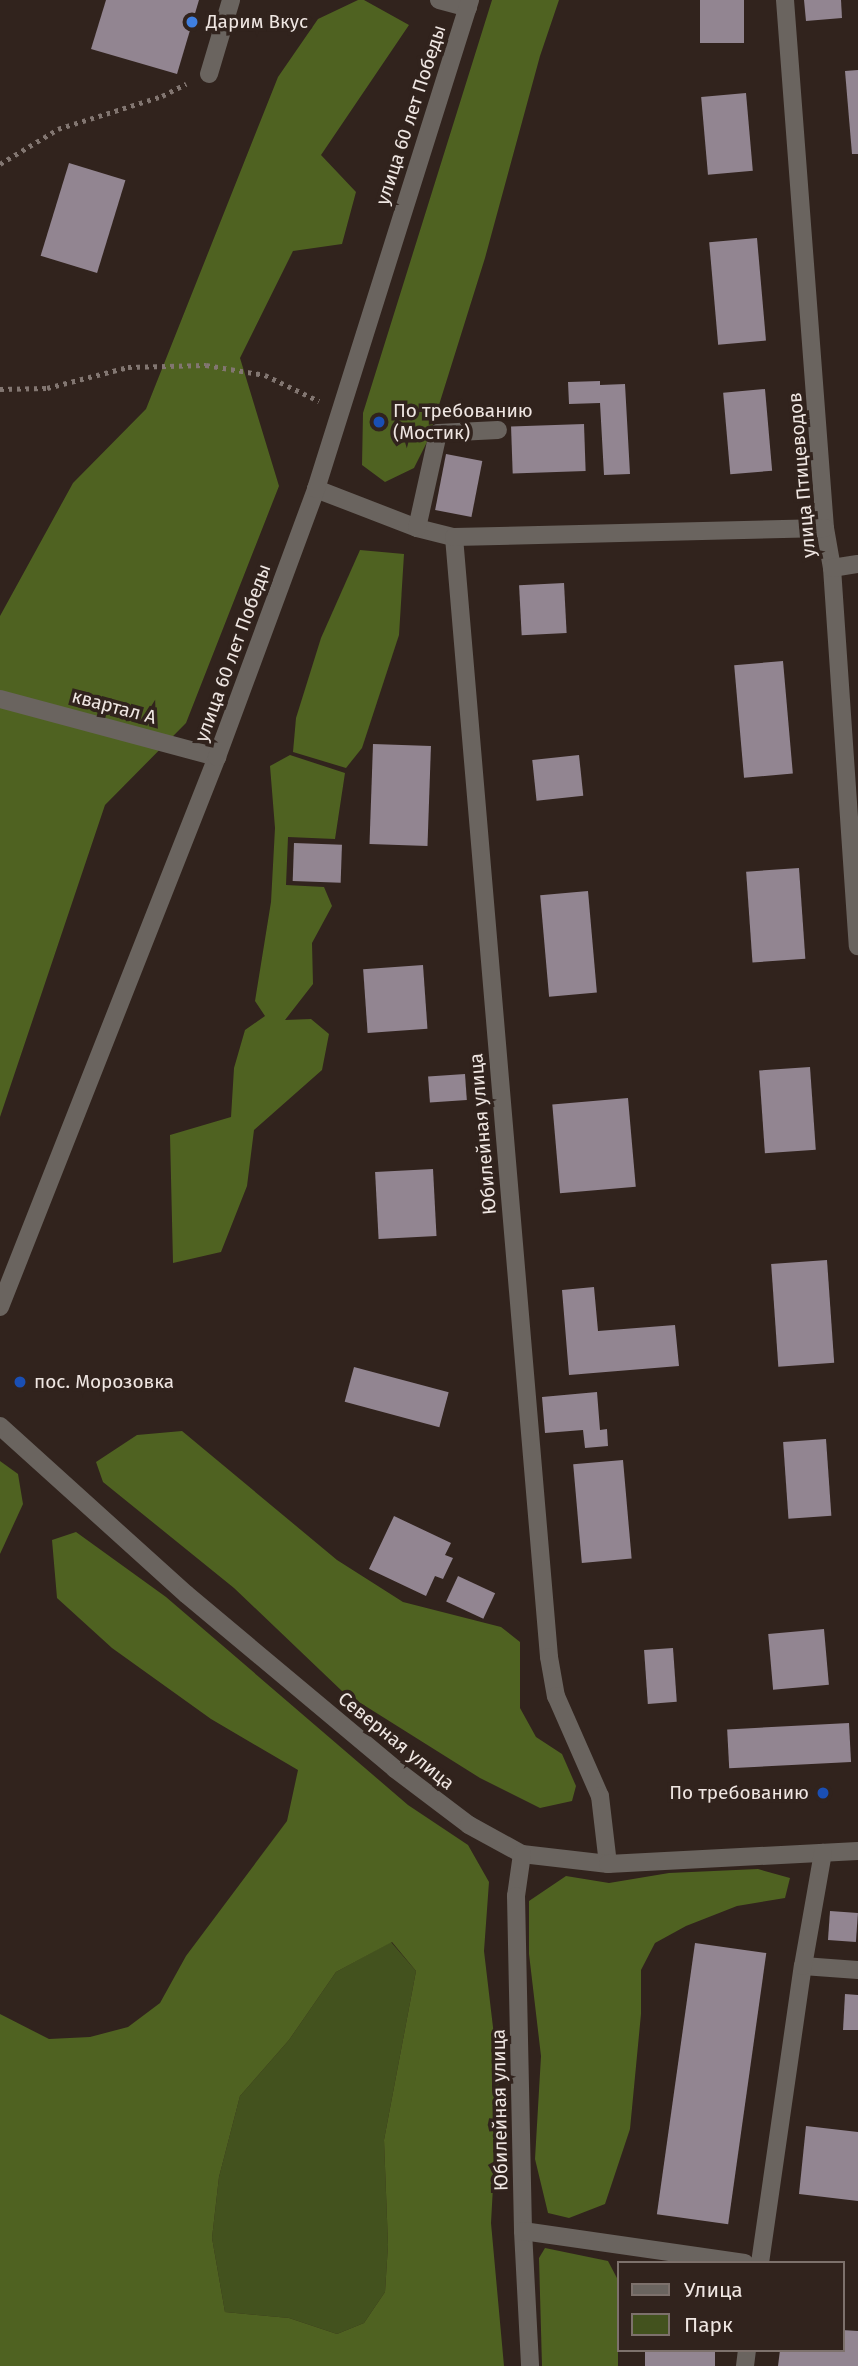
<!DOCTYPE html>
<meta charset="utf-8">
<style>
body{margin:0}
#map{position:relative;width:858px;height:2366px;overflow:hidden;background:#31231d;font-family:"Fira Sans",sans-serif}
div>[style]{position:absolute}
.green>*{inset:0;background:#43521e}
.forest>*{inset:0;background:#4f6221}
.building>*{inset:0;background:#928591;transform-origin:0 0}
.path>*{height:4.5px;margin-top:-2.25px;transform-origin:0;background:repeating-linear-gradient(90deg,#827671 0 3.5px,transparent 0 8.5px)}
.minor>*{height:18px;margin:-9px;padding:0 9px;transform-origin:9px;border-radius:9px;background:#6a645f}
.dots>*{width:19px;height:19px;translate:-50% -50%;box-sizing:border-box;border:4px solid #31231d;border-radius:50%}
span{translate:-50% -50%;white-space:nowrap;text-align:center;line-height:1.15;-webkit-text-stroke:7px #31231d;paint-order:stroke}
.poi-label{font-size:19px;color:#efe6e2}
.left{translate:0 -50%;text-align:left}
.right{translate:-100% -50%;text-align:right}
.street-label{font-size:19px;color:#efe6e2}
.legend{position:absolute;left:617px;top:2261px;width:228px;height:91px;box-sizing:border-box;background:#31231d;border:2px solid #7d716c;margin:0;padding:9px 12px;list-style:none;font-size:21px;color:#efe6e2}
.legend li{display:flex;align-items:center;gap:14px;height:35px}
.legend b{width:35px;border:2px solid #7d716c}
</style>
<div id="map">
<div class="green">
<i style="clip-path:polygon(391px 1942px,416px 1971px,384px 2140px,388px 2245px,385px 2292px,364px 2323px,337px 2334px,289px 2318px,225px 2312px,212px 2238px,219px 2177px,240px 2096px,289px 2040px,336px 1972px)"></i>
</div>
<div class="forest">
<i style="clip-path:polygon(358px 0,364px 0,409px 25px,321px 155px,356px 192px,342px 244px,293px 251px,240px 358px,279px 486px,186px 723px,105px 805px,0 1117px,0 616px,73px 483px,146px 409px,278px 77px,318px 19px)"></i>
<i style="clip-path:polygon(492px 0,559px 0,540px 56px,485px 258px,428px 440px,414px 468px,385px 482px,362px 465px,363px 413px)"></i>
<i style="clip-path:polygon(360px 550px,404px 554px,399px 635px,362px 748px,346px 768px,293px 752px,296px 718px,321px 638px)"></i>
<i style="clip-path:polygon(290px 755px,345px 773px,335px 839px,288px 837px,286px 885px,324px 887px,332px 906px,312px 943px,313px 984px,285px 1020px,311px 1019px,329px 1034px,322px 1070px,254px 1130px,247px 1186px,221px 1252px,173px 1263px,170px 1135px,231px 1117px,234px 1068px,245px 1030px,265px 1016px,255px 1001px,271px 902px,275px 828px,270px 766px)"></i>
<i style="clip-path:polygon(182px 1431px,337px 1560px,403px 1602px,501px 1627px,520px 1642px,520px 1708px,536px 1737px,562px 1754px,576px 1786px,572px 1801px,540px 1808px,480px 1778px,343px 1692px,234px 1588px,103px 1482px,96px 1462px,137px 1435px)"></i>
<i style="clip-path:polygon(0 1461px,18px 1474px,23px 1504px,0 1554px)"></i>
<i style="clip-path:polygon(evenodd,76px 1532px,166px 1597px,408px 1805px,468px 1845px,489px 1882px,484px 1951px,499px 2078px,491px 2223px,504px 2366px,0 2366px,0 2014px,49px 2039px,90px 2037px,128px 2027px,160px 2003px,186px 1956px,287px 1821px,298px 1770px,211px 1719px,112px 1648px,57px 1598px,52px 1540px,76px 1532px,392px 1942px,416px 1971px,384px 2140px,388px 2245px,385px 2292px,364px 2323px,337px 2334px,289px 2318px,225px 2312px,212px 2238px,219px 2177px,240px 2096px,289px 2040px,336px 1972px,392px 1942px)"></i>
<i style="clip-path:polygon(758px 1869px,790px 1878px,785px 1898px,737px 1906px,686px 1926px,655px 1943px,641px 1970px,641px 2014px,630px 2129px,605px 2204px,569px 2218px,548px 2213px,535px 2159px,541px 2056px,529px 1954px,529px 1901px,566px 1876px,609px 1883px,669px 1873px)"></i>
<i style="clip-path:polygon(545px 2248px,608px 2261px,618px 2280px,618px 2366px,542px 2366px,539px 2258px)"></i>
</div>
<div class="building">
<i style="clip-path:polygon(106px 0,199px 0,177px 74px,91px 49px)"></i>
<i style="left:700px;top:0;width:44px;height:43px"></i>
<i style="clip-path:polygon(804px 0,841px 0,842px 18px,806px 21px)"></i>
<i style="clip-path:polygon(858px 70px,858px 154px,852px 154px,845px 71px)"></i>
<i style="left:746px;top:93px;width:78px;height:45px;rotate:85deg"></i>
<i style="left:69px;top:163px;width:59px;height:97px;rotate:17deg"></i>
<i style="left:757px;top:238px;width:103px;height:48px;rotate:85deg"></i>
<i style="clip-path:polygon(600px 381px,600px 385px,625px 384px,630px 474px,604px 475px,600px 403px,569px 404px,568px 382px)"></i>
<i style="left:765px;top:389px;width:82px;height:42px;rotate:85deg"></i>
<i style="left:584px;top:424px;width:47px;height:73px;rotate:88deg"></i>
<i style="left:446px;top:454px;width:37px;height:57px;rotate:11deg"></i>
<i style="left:564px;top:583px;width:50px;height:45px;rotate:87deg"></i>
<i style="left:783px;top:661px;width:113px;height:49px;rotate:85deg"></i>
<i style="left:373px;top:744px;width:58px;height:100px;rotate:2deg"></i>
<i style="left:579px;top:755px;width:41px;height:47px;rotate:84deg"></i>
<i style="left:294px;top:843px;width:48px;height:38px;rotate:2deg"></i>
<i style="left:799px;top:868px;width:91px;height:53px;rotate:86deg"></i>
<i style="left:588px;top:891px;width:102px;height:48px;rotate:85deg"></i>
<i style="left:423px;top:965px;width:64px;height:60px;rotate:86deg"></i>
<i style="left:810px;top:1067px;width:83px;height:51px;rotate:86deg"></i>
<i style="left:465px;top:1074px;width:26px;height:37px;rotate:86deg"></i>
<i style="left:628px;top:1098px;width:89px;height:76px;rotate:85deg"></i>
<i style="left:433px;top:1169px;width:67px;height:58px;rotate:87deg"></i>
<i style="left:827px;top:1260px;width:103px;height:56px;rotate:86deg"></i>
<i style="clip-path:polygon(594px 1287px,598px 1331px,675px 1325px,679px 1366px,569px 1375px,562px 1290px)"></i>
<i style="left:354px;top:1367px;width:98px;height:36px;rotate:15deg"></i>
<i style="clip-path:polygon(597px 1392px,600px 1430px,607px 1429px,608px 1446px,585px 1448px,583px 1430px,545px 1433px,542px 1397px)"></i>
<i style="left:826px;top:1439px;width:77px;height:43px;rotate:86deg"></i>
<i style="left:623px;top:1460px;width:99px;height:50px;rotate:85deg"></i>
<i style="clip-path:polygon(394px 1516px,451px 1543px,445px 1555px,453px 1558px,443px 1579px,435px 1576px,426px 1596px,369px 1569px)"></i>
<i style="left:458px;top:1576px;width:41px;height:28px;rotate:25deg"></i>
<i style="left:824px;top:1629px;width:56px;height:56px;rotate:85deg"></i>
<i style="left:673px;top:1648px;width:54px;height:29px;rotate:86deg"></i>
<i style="left:849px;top:1723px;width:39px;height:122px;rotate:87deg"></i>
<i style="left:830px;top:1911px;width:28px;height:29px;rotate:4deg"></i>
<i style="left:695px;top:1943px;width:72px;height:274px;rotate:8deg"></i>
<i style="clip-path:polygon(845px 1994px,858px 1995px,858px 2030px,843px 2030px)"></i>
<i style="clip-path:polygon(806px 2126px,858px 2132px,858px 2201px,799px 2194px)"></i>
<i style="clip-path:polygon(842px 2330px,858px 2331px,858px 2366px,778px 2366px,780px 2350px,842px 2350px)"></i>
<i style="left:645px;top:2350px;width:70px;height:16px"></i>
</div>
<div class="path">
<i style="left:0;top:164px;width:68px;rotate:-31.1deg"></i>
<i style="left:58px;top:129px;width:109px;rotate:-17.6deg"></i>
<i style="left:162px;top:96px;width:27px;rotate:-27deg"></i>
<i style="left:0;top:389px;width:47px;rotate:-1.2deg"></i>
<i style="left:47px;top:388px;width:84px;rotate:-14.5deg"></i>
<i style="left:128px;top:367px;width:78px;rotate:-1.5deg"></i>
<i style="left:206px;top:365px;width:60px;rotate:9.6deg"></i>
<i style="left:265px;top:375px;width:60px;rotate:25.7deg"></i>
</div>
<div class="minor">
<i style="left:439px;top:0;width:30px;rotate:15deg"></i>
<i style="left:785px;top:0;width:530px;rotate:85.67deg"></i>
<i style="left:825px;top:528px;width:41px;rotate:80.1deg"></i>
<i style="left:832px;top:568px;width:379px;rotate:86.1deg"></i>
<i style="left:209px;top:74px;width:77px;rotate:-73.4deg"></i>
<i style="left:316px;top:489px;width:108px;rotate:21.1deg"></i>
<i style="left:417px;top:528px;width:38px;rotate:14deg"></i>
<i style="left:454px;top:537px;width:1124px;rotate:85.15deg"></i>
<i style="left:549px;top:1657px;width:40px;rotate:80deg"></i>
<i style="left:556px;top:1696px;width:109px;rotate:66.3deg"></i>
<i style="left:600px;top:1796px;width:68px;rotate:83.3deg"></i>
<i style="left:417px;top:528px;width:97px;rotate:-77.5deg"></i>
<i style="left:438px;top:433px;width:60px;rotate:-2.9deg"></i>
<i style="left:454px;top:537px;width:371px;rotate:-1.4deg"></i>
<i style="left:832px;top:568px;width:26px;rotate:-9deg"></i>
<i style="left:0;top:699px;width:225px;rotate:15deg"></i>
<i style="left:0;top:1307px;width:591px;rotate:-68.47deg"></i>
<i style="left:217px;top:757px;width:286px;rotate:-69.7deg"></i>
<i style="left:316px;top:489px;width:513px;rotate:-72.52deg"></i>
<i style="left:0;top:1426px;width:251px;rotate:42.1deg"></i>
<i style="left:186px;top:1594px;width:273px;rotate:39.9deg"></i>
<i style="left:395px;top:1769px;width:93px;rotate:37.1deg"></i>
<i style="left:469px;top:1825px;width:60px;rotate:28.7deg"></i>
<i style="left:522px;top:1854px;width:87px;rotate:6.6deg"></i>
<i style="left:608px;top:1864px;width:250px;rotate:-3deg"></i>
<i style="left:522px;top:1854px;width:42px;rotate:98.1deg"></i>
<i style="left:516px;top:1896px;width:335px;rotate:88.8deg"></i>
<i style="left:523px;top:2231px;width:135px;rotate:87deg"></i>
<i style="left:803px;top:1966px;width:55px;rotate:4.2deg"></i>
<i style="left:523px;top:2231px;width:224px;rotate:8.2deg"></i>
<i style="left:760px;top:2263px;width:300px;rotate:-81.8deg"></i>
<i style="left:803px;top:1966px;width:115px;rotate:-80deg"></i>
<i style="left:745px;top:2366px;width:16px;rotate:-83deg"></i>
</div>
<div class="dots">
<i style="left:192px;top:22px;background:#3f7fe0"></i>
<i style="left:379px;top:422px;background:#1a4fb4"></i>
<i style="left:20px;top:1382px;background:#1a4fb4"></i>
<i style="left:823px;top:1793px;background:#1a4fb4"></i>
</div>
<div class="poi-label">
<span class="left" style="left:206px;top:22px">Дарим Вкус</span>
<span class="left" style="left:393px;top:422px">По требованию<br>(Мостик)</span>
<span class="left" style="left:34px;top:1382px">пос. Морозовка</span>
<span class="right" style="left:809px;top:1793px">По требованию</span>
</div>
<div class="street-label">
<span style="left:411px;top:115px;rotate:-72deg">улица 60 лет Победы</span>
<span style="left:802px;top:475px;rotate:-95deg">улица Птицеводов</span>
<span style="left:233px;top:653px;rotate:-70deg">улица 60 лет Победы</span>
<span style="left:114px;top:707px;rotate:15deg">квартал А</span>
<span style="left:483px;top:1134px;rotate:-95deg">Юбилейная улица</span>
<span style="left:396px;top:1741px;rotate:39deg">Северная улица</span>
<span style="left:500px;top:2110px;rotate:-91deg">Юбилейная улица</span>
</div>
<ul class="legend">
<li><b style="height:9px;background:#6a645f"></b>Улица</li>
<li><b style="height:19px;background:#43521e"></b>Парк</li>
</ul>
</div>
